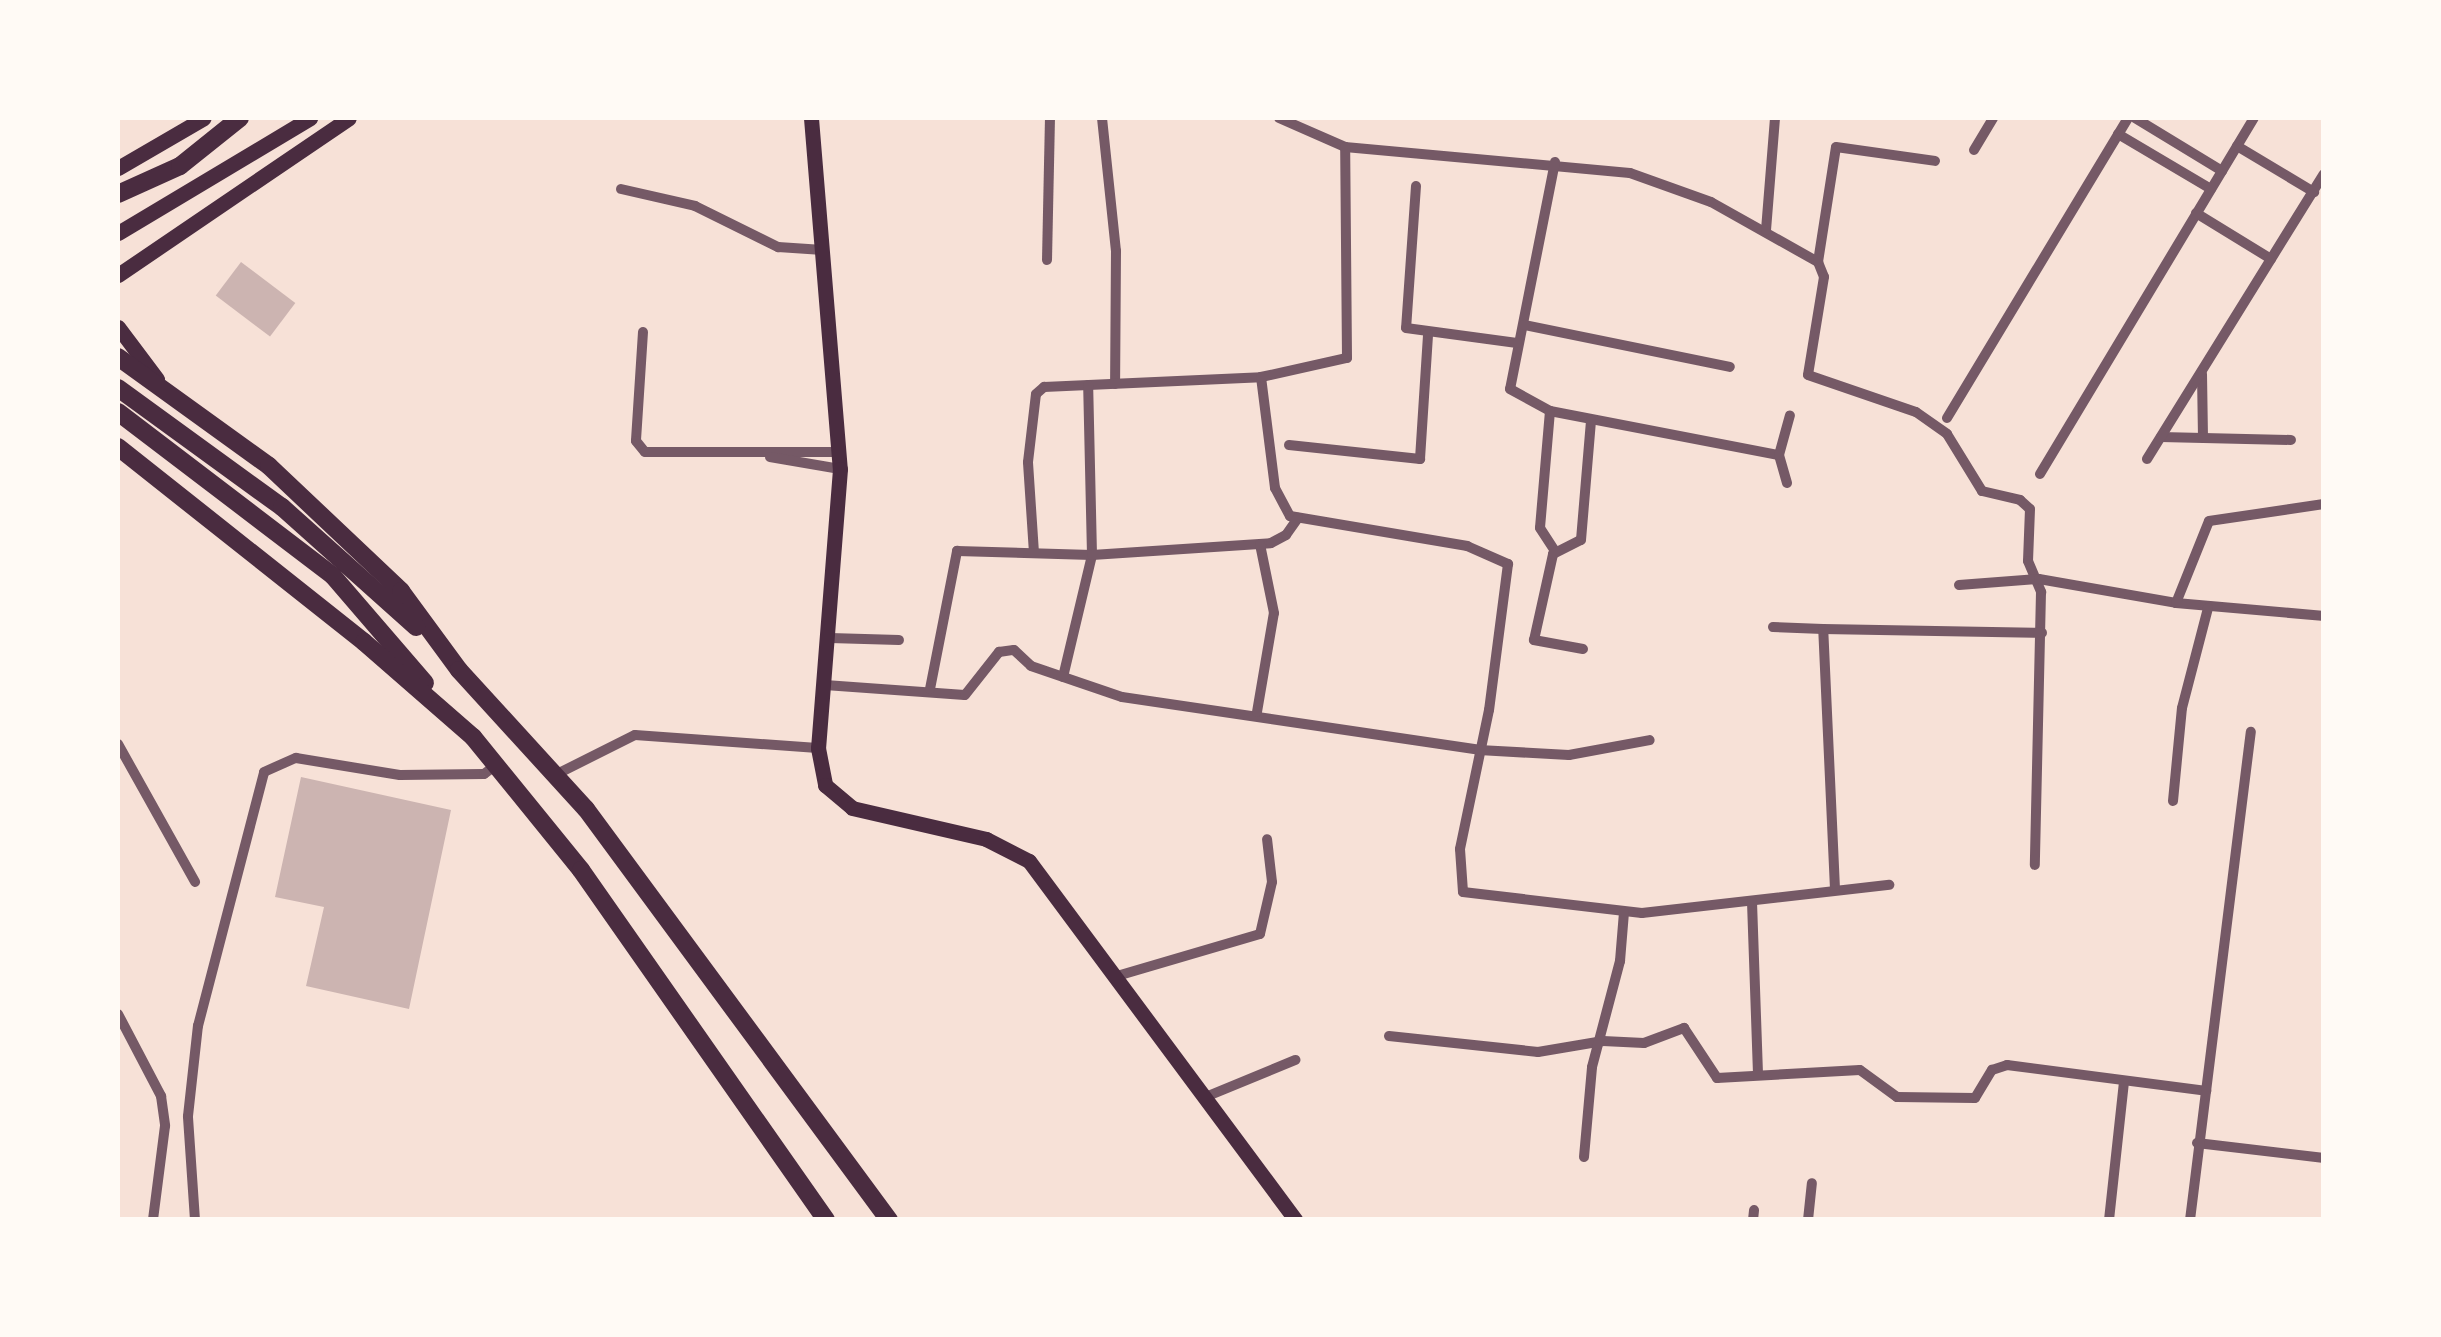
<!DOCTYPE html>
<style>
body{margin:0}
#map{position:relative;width:2441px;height:1337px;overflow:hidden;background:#f7e1d7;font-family:Raleway,sans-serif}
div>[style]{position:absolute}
.building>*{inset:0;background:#ccb4b1;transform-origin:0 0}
.minor>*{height:10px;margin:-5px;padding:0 5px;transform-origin:5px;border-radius:5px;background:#755966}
.secondary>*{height:15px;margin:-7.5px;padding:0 7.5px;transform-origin:7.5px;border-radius:7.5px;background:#4a2c40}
.primary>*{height:18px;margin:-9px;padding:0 9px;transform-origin:9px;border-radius:9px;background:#4a2c40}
span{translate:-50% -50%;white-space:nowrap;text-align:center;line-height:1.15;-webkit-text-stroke:10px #fffaf5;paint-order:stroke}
.frame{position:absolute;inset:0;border:120px solid #fffaf5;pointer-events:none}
</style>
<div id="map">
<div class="building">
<i style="left:241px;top:262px;width:68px;height:42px;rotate:37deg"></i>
<i style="clip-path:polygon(301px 777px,451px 810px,409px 1009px,306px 986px,324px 907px,275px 897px)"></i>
</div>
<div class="minor">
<i style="left:1102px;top:118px;width:134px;rotate:84deg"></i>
<i style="left:1116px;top:251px;width:133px;rotate:90.4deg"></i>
<i style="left:1279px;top:118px;width:72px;rotate:23.7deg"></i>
<i style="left:1345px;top:147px;width:286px;rotate:5.2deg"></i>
<i style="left:1630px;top:173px;width:86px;rotate:19.7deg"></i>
<i style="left:1711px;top:202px;width:123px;rotate:29.3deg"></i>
<i style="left:1818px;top:262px;width:16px;rotate:68deg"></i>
<i style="left:1824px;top:277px;width:99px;rotate:99.3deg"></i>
<i style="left:1808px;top:375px;width:114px;rotate:18.9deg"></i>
<i style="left:1916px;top:412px;width:38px;rotate:35deg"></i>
<i style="left:1947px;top:434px;width:67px;rotate:58.4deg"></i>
<i style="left:1982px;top:491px;width:39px;rotate:13deg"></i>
<i style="left:2020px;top:500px;width:13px;rotate:42deg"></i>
<i style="left:2030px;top:509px;width:52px;rotate:92.2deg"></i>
<i style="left:2028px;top:561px;width:34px;rotate:67deg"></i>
<i style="left:2041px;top:592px;width:273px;rotate:91.3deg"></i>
<i style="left:2135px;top:118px;width:102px;rotate:31.3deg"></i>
<i style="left:2118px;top:134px;width:108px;rotate:30.6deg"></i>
<i style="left:2237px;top:146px;width:90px;rotate:30.9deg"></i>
<i style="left:1974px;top:150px;width:37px;rotate:-59deg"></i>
<i style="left:1555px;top:162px;width:231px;rotate:101.2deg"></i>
<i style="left:1510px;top:389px;width:46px;rotate:28.8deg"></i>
<i style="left:1550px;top:411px;width:233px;rotate:10.9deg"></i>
<i style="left:1416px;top:186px;width:142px;rotate:94deg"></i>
<i style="left:1406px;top:328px;width:112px;rotate:7.7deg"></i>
<i style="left:621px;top:189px;width:76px;rotate:12.9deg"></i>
<i style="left:695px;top:206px;width:93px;rotate:26.3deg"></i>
<i style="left:778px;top:247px;width:45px;rotate:3.8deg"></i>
<i style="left:2196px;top:213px;width:88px;rotate:31.5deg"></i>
<i style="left:1766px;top:230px;width:112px;rotate:-85.4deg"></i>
<i style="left:1047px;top:260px;width:142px;rotate:-88.8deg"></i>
<i style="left:1818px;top:262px;width:116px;rotate:-81.1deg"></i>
<i style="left:1836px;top:147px;width:100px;rotate:8deg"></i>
<i style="left:1524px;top:325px;width:210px;rotate:11.5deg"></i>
<i style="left:643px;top:332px;width:109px;rotate:93.7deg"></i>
<i style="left:636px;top:441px;width:14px;rotate:51deg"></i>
<i style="left:645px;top:452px;width:194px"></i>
<i style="left:2202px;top:374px;width:64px;rotate:89.1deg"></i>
<i style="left:1261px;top:377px;width:112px;rotate:82.8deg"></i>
<i style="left:1275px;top:488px;width:32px;rotate:62deg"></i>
<i style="left:1290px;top:516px;width:180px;rotate:9.6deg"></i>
<i style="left:1467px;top:546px;width:45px;rotate:23.7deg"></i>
<i style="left:1508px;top:564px;width:147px;rotate:97.4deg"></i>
<i style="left:1489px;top:710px;width:142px;rotate:101.8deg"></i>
<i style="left:1460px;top:849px;width:43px;rotate:86deg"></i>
<i style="left:1463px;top:892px;width:180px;rotate:6.7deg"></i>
<i style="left:1642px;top:913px;width:249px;rotate:-6.5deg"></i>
<i style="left:1550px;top:411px;width:117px;rotate:94.9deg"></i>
<i style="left:1540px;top:528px;width:27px;rotate:57deg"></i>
<i style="left:1947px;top:418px;width:350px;rotate:-58.9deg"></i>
<i style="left:2161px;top:437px;width:130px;rotate:1.3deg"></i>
<i style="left:1289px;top:445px;width:132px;rotate:6.1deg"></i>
<i style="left:1420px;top:459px;width:125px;rotate:-86.3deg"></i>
<i style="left:770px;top:457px;width:71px;rotate:9.7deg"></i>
<i style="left:2147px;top:459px;width:335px;rotate:-58.2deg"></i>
<i style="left:2040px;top:474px;width:415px;rotate:-59deg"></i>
<i style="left:1787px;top:483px;width:29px;rotate:-106deg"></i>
<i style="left:1779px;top:455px;width:41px;rotate:-74.6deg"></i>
<i style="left:1034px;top:553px;width:91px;rotate:-93.8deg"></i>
<i style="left:1028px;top:462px;width:68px;rotate:-83.3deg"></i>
<i style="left:1036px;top:394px;width:11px;rotate:-41deg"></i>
<i style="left:1044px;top:387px;width:217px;rotate:-2.6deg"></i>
<i style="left:1261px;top:377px;width:88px;rotate:-12.5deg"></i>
<i style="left:1347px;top:358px;width:211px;rotate:-90.5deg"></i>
<i style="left:1959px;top:585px;width:80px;rotate:-4.3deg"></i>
<i style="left:2039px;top:579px;width:139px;rotate:9.9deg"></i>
<i style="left:2176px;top:603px;width:149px;rotate:5deg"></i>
<i style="left:2176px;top:603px;width:88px;rotate:-68.1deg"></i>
<i style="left:2209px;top:521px;width:116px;rotate:-8.4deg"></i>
<i style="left:1773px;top:627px;width:50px;rotate:2.3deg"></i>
<i style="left:830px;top:638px;width:69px;rotate:1.7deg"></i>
<i style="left:1583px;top:649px;width:50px;rotate:-169.6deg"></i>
<i style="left:1534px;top:640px;width:88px;rotate:-77.5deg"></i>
<i style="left:1553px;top:554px;width:31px;rotate:-27deg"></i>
<i style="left:1581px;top:540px;width:120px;rotate:-85.2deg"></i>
<i style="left:1063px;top:677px;width:125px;rotate:-76.6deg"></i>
<i style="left:1092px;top:555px;width:170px;rotate:-91.3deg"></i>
<i style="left:825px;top:685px;width:140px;rotate:4.1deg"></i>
<i style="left:965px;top:695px;width:55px;rotate:-51.7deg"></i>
<i style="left:999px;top:652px;width:15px;rotate:-8deg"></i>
<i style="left:1014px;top:650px;width:23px;rotate:43deg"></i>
<i style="left:1031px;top:666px;width:96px;rotate:18.8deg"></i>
<i style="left:1122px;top:697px;width:361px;rotate:8.4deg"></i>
<i style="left:1479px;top:750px;width:90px;rotate:3.2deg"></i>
<i style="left:1569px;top:755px;width:82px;rotate:-10.5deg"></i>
<i style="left:930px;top:689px;width:141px;rotate:-78.9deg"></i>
<i style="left:957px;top:551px;width:135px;rotate:1.7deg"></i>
<i style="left:1092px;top:555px;width:179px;rotate:-3.8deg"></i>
<i style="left:1271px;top:543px;width:17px;rotate:-28deg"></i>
<i style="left:1286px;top:535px;width:21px;rotate:-55deg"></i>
<i style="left:1257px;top:712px;width:100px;rotate:-80.3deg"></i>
<i style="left:1274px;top:613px;width:70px;rotate:-101.5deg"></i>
<i style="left:118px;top:744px;width:158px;rotate:60.8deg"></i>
<i style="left:557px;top:774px;width:87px;rotate:-26.6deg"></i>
<i style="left:635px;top:735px;width:183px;rotate:4.1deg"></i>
<i style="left:2173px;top:801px;width:93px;rotate:-84.5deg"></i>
<i style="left:2182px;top:708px;width:103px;rotate:-75.4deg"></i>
<i style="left:1835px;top:889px;width:260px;rotate:-92.6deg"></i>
<i style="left:1823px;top:629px;width:219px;rotate:1deg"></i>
<i style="left:1752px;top:902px;width:172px;rotate:88deg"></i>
<i style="left:1117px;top:976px;width:149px;rotate:-16.4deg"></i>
<i style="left:1260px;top:934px;width:53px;rotate:-77deg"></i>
<i style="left:1272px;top:882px;width:43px;rotate:-96.6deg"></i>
<i style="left:118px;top:1014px;width:93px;rotate:62.3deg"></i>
<i style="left:161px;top:1096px;width:30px;rotate:82deg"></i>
<i style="left:165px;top:1126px;width:95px;rotate:97.3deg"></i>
<i style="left:1389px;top:1036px;width:150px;rotate:6.1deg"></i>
<i style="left:1538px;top:1052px;width:66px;rotate:-9.6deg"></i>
<i style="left:1603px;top:1041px;width:41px;rotate:2.8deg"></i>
<i style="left:1644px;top:1043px;width:43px;rotate:-20.6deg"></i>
<i style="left:1684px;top:1028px;width:60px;rotate:56.6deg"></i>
<i style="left:1717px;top:1078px;width:143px;rotate:-3.2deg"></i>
<i style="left:1860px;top:1070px;width:46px;rotate:36.1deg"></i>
<i style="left:1897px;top:1097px;width:78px;rotate:0.7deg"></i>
<i style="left:1975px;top:1098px;width:33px;rotate:-59deg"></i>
<i style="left:1992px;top:1070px;width:16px;rotate:-18deg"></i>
<i style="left:2007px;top:1065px;width:201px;rotate:7.4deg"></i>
<i style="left:1203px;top:1098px;width:100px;rotate:-22.4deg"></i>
<i style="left:2197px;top:1143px;width:128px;rotate:6.7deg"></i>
<i style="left:1584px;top:1157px;width:90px;rotate:-84.9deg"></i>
<i style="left:1592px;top:1067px;width:110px;rotate:-75.2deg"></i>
<i style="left:1620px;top:961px;width:49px;rotate:-85.3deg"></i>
<i style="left:195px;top:1220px;width:104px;rotate:-93.9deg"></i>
<i style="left:188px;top:1116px;width:91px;rotate:-83.7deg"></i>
<i style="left:198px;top:1026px;width:262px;rotate:-75.4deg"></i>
<i style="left:264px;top:772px;width:35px;rotate:-24deg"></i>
<i style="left:296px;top:758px;width:105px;rotate:9.3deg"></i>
<i style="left:400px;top:775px;width:84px;rotate:-0.7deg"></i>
<i style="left:484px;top:774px;width:15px;rotate:-37deg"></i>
<i style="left:1753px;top:1220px;width:10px;rotate:-84deg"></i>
<i style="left:1808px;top:1220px;width:37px;rotate:-84deg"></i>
<i style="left:2109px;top:1220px;width:138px;rotate:-83.8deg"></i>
<i style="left:2190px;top:1220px;width:492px;rotate:-82.9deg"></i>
</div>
<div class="secondary">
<i style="left:811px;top:118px;width:352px;rotate:85.3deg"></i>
<i style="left:840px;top:469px;width:280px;rotate:94.5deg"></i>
<i style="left:818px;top:748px;width:38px;rotate:79deg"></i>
<i style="left:825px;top:785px;width:35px;rotate:40deg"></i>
<i style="left:852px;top:808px;width:138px;rotate:13deg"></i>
<i style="left:986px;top:839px;width:48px;rotate:27.1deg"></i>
<i style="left:1029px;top:861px;width:447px;rotate:53.4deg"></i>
<i style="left:118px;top:168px;width:99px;rotate:-30.2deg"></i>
<i style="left:118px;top:233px;width:224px;rotate:-30.9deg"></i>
<i style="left:118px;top:275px;width:279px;rotate:-34.2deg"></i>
<i style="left:118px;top:327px;width:65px;rotate:53.1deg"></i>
</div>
<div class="primary">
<i style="left:118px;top:194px;width:68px;rotate:-24.3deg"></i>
<i style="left:180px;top:166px;width:77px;rotate:-38.7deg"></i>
<i style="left:118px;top:357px;width:186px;rotate:35.8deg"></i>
<i style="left:269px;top:466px;width:182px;rotate:43.4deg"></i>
<i style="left:401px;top:591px;width:98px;rotate:53.7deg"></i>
<i style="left:459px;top:670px;width:188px;rotate:47.6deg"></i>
<i style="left:586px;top:809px;width:511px;rotate:53.6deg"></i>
<i style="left:118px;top:388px;width:203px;rotate:36deg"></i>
<i style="left:282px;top:507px;width:180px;rotate:41.8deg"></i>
<i style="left:118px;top:412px;width:270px;rotate:37.3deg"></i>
<i style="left:333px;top:576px;width:141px;rotate:49.3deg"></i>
<i style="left:118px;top:447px;width:314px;rotate:38.4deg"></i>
<i style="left:364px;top:642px;width:145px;rotate:41.1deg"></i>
<i style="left:473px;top:737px;width:171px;rotate:50.9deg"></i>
<i style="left:581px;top:870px;width:427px;rotate:55deg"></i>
</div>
<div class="frame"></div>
</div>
